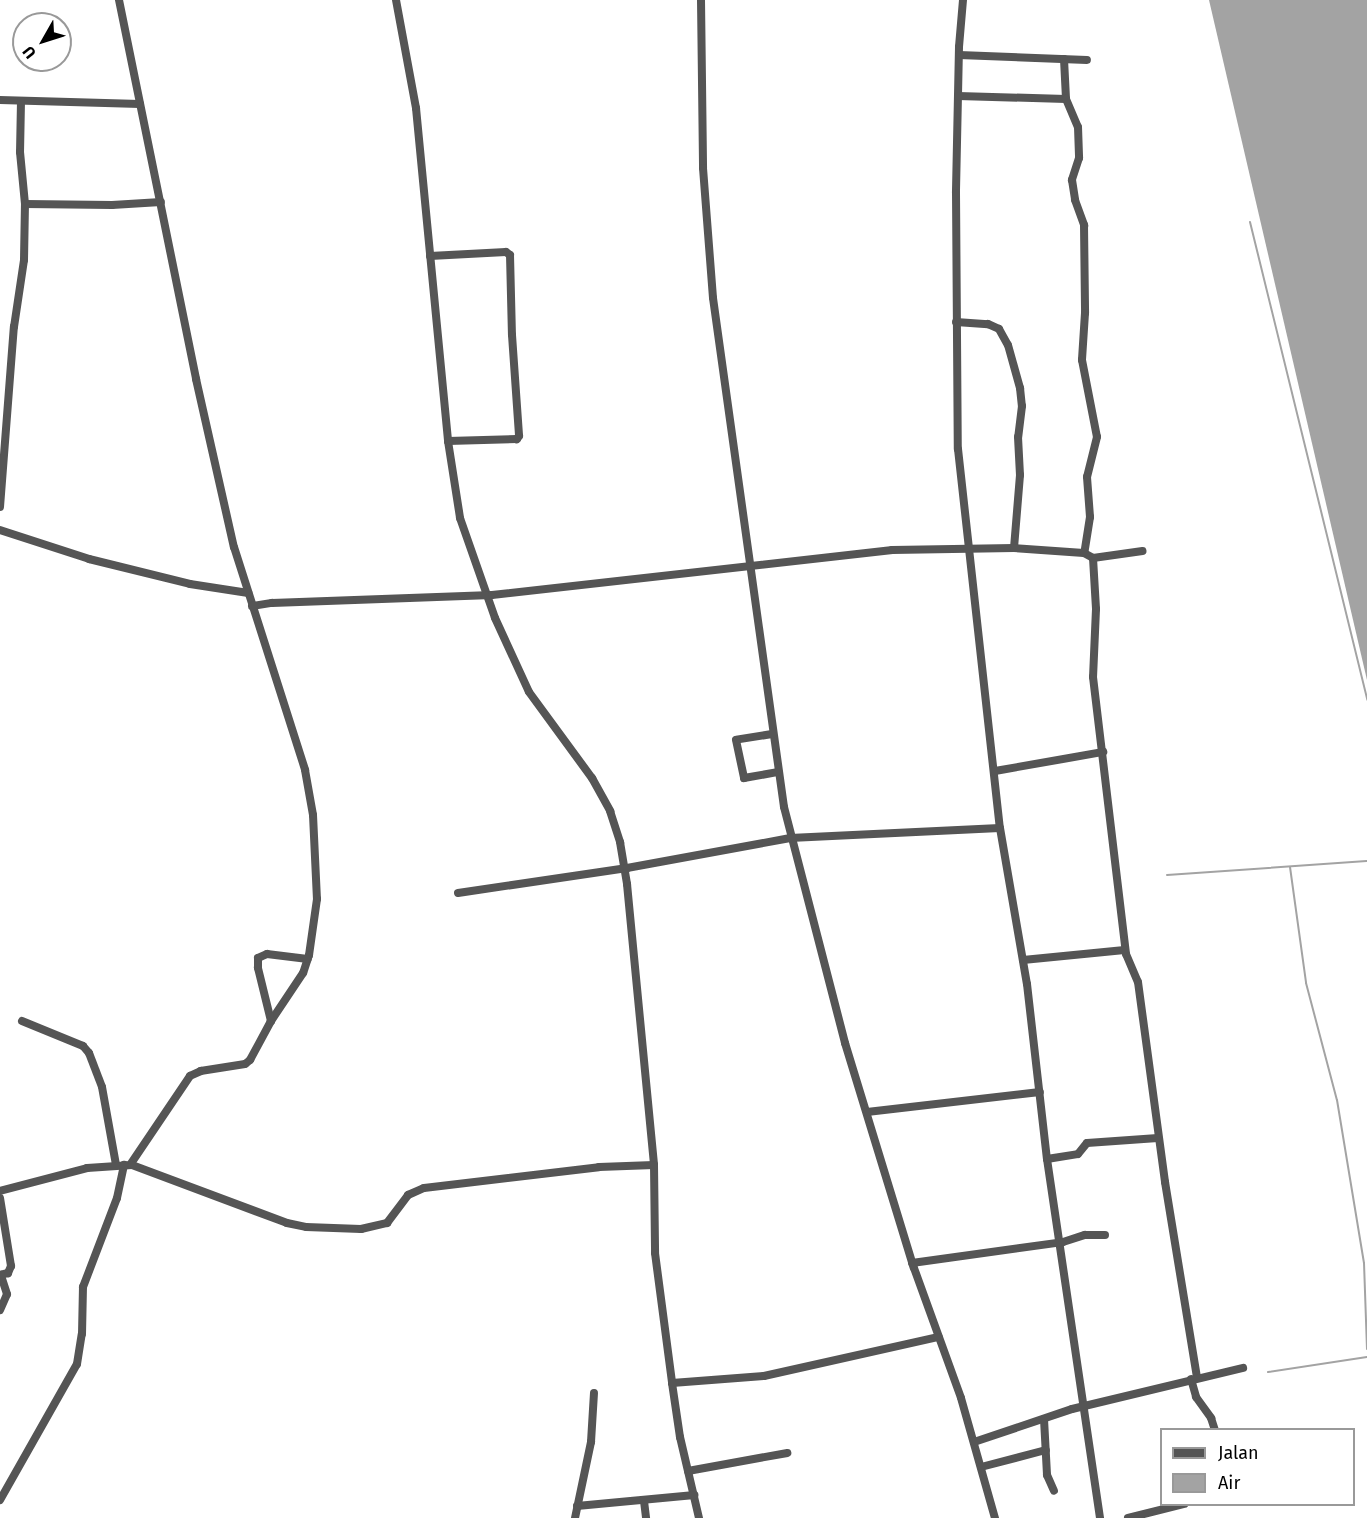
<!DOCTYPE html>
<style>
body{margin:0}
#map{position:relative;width:1367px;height:1518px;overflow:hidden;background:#fff;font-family:"Fira Sans",sans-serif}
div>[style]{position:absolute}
.water>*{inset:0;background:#a3a3a3}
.stream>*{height:2px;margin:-1px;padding:0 1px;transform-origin:1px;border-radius:1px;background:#a3a3a3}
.minor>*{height:8px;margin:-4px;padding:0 4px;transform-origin:4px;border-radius:4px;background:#555}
span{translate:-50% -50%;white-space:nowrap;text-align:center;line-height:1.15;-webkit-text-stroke:4.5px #fff;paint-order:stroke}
.legend{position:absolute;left:1160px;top:1428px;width:195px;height:78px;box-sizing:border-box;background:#fff;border:2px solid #999;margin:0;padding:8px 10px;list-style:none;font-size:18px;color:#000}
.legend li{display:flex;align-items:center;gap:12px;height:30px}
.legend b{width:30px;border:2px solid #999}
.north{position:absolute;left:12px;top:12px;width:60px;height:60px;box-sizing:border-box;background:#fff;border:2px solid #999;border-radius:50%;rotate:231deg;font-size:16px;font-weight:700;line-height:24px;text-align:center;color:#000}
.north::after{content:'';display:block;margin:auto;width:21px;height:27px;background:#000;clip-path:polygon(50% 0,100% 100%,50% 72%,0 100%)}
</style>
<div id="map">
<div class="water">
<i style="clip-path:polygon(1209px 0,1367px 0,1367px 680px)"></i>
</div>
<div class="stream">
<i style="left:1250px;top:222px;width:492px;rotate:76.2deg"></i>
<i style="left:1290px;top:867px;width:117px;rotate:82.1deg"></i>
<i style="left:1306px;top:983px;width:121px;rotate:75.2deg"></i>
<i style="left:1337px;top:1100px;width:165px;rotate:80.6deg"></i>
<i style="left:1364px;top:1263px;width:86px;rotate:88deg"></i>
<i style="left:1167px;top:875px;width:200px;rotate:-4deg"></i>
<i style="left:1268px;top:1372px;width:100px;rotate:-8.6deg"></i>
</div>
<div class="minor">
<i style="left:119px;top:0;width:387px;rotate:78.5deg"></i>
<i style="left:196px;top:379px;width:172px;rotate:77.3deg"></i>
<i style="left:234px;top:547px;width:234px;rotate:72.3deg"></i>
<i style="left:305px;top:770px;width:46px;rotate:79.9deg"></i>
<i style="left:313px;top:815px;width:84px;rotate:87.3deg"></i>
<i style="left:317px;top:899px;width:57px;rotate:98.1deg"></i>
<i style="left:309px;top:955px;width:19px;rotate:108deg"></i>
<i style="left:303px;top:973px;width:58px;rotate:123.7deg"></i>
<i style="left:271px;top:1021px;width:44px;rotate:118.3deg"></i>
<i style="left:250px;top:1060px;width:6px;rotate:141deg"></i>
<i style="left:245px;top:1064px;width:45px;rotate:171deg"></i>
<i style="left:201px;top:1071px;width:12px;rotate:156deg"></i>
<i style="left:190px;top:1076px;width:107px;rotate:124deg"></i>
<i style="left:396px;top:0;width:110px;rotate:79.5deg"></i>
<i style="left:416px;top:108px;width:335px;rotate:84.5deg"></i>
<i style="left:448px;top:441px;width:78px;rotate:81.1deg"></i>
<i style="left:460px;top:518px;width:106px;rotate:70.7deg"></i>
<i style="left:495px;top:618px;width:81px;rotate:65.3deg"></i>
<i style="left:529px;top:692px;width:107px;rotate:53.8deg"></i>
<i style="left:592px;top:778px;width:38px;rotate:61deg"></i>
<i style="left:610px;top:811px;width:33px;rotate:72deg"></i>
<i style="left:620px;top:842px;width:43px;rotate:80.5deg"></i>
<i style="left:627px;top:884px;width:282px;rotate:84.5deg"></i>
<i style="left:701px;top:0;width:168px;rotate:89.3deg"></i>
<i style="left:703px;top:168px;width:130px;rotate:85.6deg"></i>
<i style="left:713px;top:298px;width:514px;rotate:82.06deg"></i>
<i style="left:784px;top:807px;width:244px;rotate:75.5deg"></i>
<i style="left:845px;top:1043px;width:235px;rotate:73deg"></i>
<i style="left:914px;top:1268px;width:138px;rotate:70.1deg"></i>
<i style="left:961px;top:1398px;width:125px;rotate:74.2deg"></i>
<i style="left:963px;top:0;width:47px;rotate:94.9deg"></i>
<i style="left:959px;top:47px;width:146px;rotate:91.2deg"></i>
<i style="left:956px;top:193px;width:256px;rotate:89.6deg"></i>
<i style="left:958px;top:449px;width:381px;rotate:83.7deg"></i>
<i style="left:1000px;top:828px;width:158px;rotate:80.2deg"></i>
<i style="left:1027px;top:984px;width:176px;rotate:83.5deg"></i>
<i style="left:1047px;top:1159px;width:363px;rotate:81.6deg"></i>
<i style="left:959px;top:55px;width:128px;rotate:2.2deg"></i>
<i style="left:1064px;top:59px;width:40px;rotate:87.1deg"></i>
<i style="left:958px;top:96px;width:108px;rotate:1.6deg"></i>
<i style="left:1066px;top:99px;width:30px;rotate:67deg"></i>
<i style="left:1078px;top:127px;width:31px;rotate:88deg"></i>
<i style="left:1079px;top:158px;width:23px;rotate:108deg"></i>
<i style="left:1072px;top:180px;width:20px;rotate:81deg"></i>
<i style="left:1075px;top:200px;width:27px;rotate:70deg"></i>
<i style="left:1084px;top:225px;width:88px;rotate:89.3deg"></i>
<i style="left:1085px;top:313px;width:47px;rotate:93.7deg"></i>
<i style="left:1082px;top:360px;width:78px;rotate:79deg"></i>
<i style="left:1097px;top:437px;width:41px;rotate:104deg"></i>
<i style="left:1087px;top:477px;width:40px;rotate:85.7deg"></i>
<i style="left:1090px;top:517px;width:36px;rotate:99deg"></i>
<i style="left:0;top:100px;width:140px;rotate:1.6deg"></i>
<i style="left:21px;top:101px;width:51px;rotate:91.1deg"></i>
<i style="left:20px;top:152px;width:52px;rotate:84.5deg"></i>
<i style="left:430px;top:256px;width:76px;rotate:-3deg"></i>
<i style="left:506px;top:252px;width:5px;rotate:37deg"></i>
<i style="left:510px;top:255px;width:80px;rotate:88.6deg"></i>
<i style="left:512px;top:335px;width:101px;rotate:86deg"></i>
<i style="left:519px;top:436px;width:4px;rotate:124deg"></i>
<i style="left:517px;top:439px;width:69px;rotate:178.3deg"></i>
<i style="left:956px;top:322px;width:32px;rotate:4deg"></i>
<i style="left:988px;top:324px;width:12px;rotate:24deg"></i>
<i style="left:999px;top:329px;width:18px;rotate:61deg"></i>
<i style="left:1008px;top:345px;width:45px;rotate:74.4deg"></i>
<i style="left:1020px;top:388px;width:18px;rotate:84deg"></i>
<i style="left:1022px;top:406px;width:31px;rotate:97deg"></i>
<i style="left:1018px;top:437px;width:38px;rotate:87deg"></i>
<i style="left:1020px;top:475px;width:73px;rotate:94.7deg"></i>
<i style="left:0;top:507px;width:181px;rotate:-85.6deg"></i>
<i style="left:14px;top:327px;width:68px;rotate:-81.5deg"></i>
<i style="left:24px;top:260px;width:56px;rotate:-89deg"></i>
<i style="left:25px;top:204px;width:87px;rotate:0.7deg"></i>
<i style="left:112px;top:205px;width:49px;rotate:-3.5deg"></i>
<i style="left:0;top:530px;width:94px;rotate:18deg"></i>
<i style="left:89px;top:559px;width:104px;rotate:13.9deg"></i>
<i style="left:190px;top:584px;width:59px;rotate:8.8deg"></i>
<i style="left:1093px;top:558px;width:51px;rotate:86.6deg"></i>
<i style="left:1096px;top:609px;width:68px;rotate:92.5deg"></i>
<i style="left:1093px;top:677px;width:279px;rotate:83.2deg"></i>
<i style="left:1126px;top:954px;width:30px;rotate:67deg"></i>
<i style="left:1138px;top:982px;width:202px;rotate:82.3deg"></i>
<i style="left:1165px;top:1182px;width:199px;rotate:80.7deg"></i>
<i style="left:252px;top:606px;width:20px;rotate:-9deg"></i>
<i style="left:272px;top:603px;width:220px;rotate:-2.1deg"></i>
<i style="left:492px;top:595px;width:403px;rotate:-6.4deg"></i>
<i style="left:892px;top:550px;width:122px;rotate:-0.9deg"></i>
<i style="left:1014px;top:548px;width:70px;rotate:4.1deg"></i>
<i style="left:1084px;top:553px;width:10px;rotate:29deg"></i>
<i style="left:1093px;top:558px;width:50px;rotate:-8deg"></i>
<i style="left:772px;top:734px;width:36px;rotate:171deg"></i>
<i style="left:736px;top:740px;width:39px;rotate:78deg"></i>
<i style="left:744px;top:778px;width:35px;rotate:-10deg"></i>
<i style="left:995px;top:771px;width:110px;rotate:-10deg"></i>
<i style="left:458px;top:893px;width:171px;rotate:-8.4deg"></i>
<i style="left:627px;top:868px;width:166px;rotate:-10.4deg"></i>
<i style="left:790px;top:838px;width:210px;rotate:-2.7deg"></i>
<i style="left:1023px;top:960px;width:102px;rotate:-5.6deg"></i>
<i style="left:22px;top:1021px;width:66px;rotate:22.3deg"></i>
<i style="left:83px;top:1046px;width:9px;rotate:49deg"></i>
<i style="left:89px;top:1053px;width:36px;rotate:69deg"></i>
<i style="left:102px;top:1087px;width:79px;rotate:79.8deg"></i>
<i style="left:271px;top:1021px;width:55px;rotate:-103.8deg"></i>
<i style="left:258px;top:968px;width:10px;rotate:-90deg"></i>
<i style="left:258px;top:958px;width:10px;rotate:-24deg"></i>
<i style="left:267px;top:954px;width:41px;rotate:7deg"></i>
<i style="left:867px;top:1112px;width:174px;rotate:-6.6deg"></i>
<i style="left:1047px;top:1159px;width:31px;rotate:-9deg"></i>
<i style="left:1078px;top:1154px;width:14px;rotate:-51deg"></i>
<i style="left:1087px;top:1143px;width:71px;rotate:-4deg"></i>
<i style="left:0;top:1191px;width:90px;rotate:-14.8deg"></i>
<i style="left:87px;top:1168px;width:45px;rotate:-3.8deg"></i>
<i style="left:132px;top:1165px;width:165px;rotate:20.5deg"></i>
<i style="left:287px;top:1223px;width:19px;rotate:12deg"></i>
<i style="left:306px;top:1227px;width:55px;rotate:2.1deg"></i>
<i style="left:361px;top:1229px;width:27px;rotate:-13deg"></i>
<i style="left:387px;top:1223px;width:35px;rotate:-53deg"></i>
<i style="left:408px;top:1195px;width:17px;rotate:-24deg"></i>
<i style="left:424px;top:1188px;width:176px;rotate:-6.8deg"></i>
<i style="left:599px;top:1167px;width:55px;rotate:-2.1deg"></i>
<i style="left:654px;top:1165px;width:88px;rotate:89.3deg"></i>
<i style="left:655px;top:1253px;width:131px;rotate:82.5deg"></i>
<i style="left:672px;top:1383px;width:92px;rotate:-4.4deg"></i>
<i style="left:764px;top:1376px;width:179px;rotate:-12.6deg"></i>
<i style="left:0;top:1198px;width:69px;rotate:80.8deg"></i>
<i style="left:11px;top:1266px;width:8px;rotate:113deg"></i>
<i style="left:8px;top:1273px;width:8px;rotate:166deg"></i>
<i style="left:912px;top:1263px;width:152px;rotate:-7.9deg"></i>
<i style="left:1063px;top:1242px;width:23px;rotate:-18deg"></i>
<i style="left:1085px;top:1235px;width:20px"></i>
<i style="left:0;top:1310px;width:17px;rotate:-66deg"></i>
<i style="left:7px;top:1294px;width:20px;rotate:-108deg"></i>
<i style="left:1191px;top:1379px;width:19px;rotate:74deg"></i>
<i style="left:1196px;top:1397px;width:26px;rotate:54deg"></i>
<i style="left:1211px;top:1418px;width:13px;rotate:72deg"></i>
<i style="left:672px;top:1383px;width:55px;rotate:81.6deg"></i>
<i style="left:680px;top:1437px;width:83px;rotate:76.8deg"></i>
<i style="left:1044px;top:1419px;width:56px;rotate:86.9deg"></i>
<i style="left:1047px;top:1475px;width:17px;rotate:66deg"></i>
<i style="left:974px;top:1442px;width:103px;rotate:-18.6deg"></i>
<i style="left:1072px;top:1409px;width:176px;rotate:-13.5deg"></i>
<i style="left:981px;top:1467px;width:67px;rotate:-14.7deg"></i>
<i style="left:688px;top:1471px;width:101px;rotate:-10.3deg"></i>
<i style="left:0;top:1500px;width:156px;rotate:-60.5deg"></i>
<i style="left:77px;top:1364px;width:30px;rotate:-81deg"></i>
<i style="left:82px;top:1334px;width:47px;rotate:-88.8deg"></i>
<i style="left:83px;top:1287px;width:95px;rotate:-69.1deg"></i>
<i style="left:117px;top:1198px;width:34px;rotate:-78deg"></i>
<i style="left:644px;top:1501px;width:17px;rotate:83deg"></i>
<i style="left:577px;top:1506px;width:118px;rotate:-5.4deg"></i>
<i style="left:575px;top:1518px;width:78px;rotate:-78.1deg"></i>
<i style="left:591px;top:1442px;width:49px;rotate:-86.5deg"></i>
<i style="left:1128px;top:1518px;width:58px;rotate:-14deg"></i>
</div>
<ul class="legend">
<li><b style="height:8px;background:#555"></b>Jalan</li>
<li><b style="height:16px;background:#a3a3a3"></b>Air</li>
</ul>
<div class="north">U</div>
</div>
